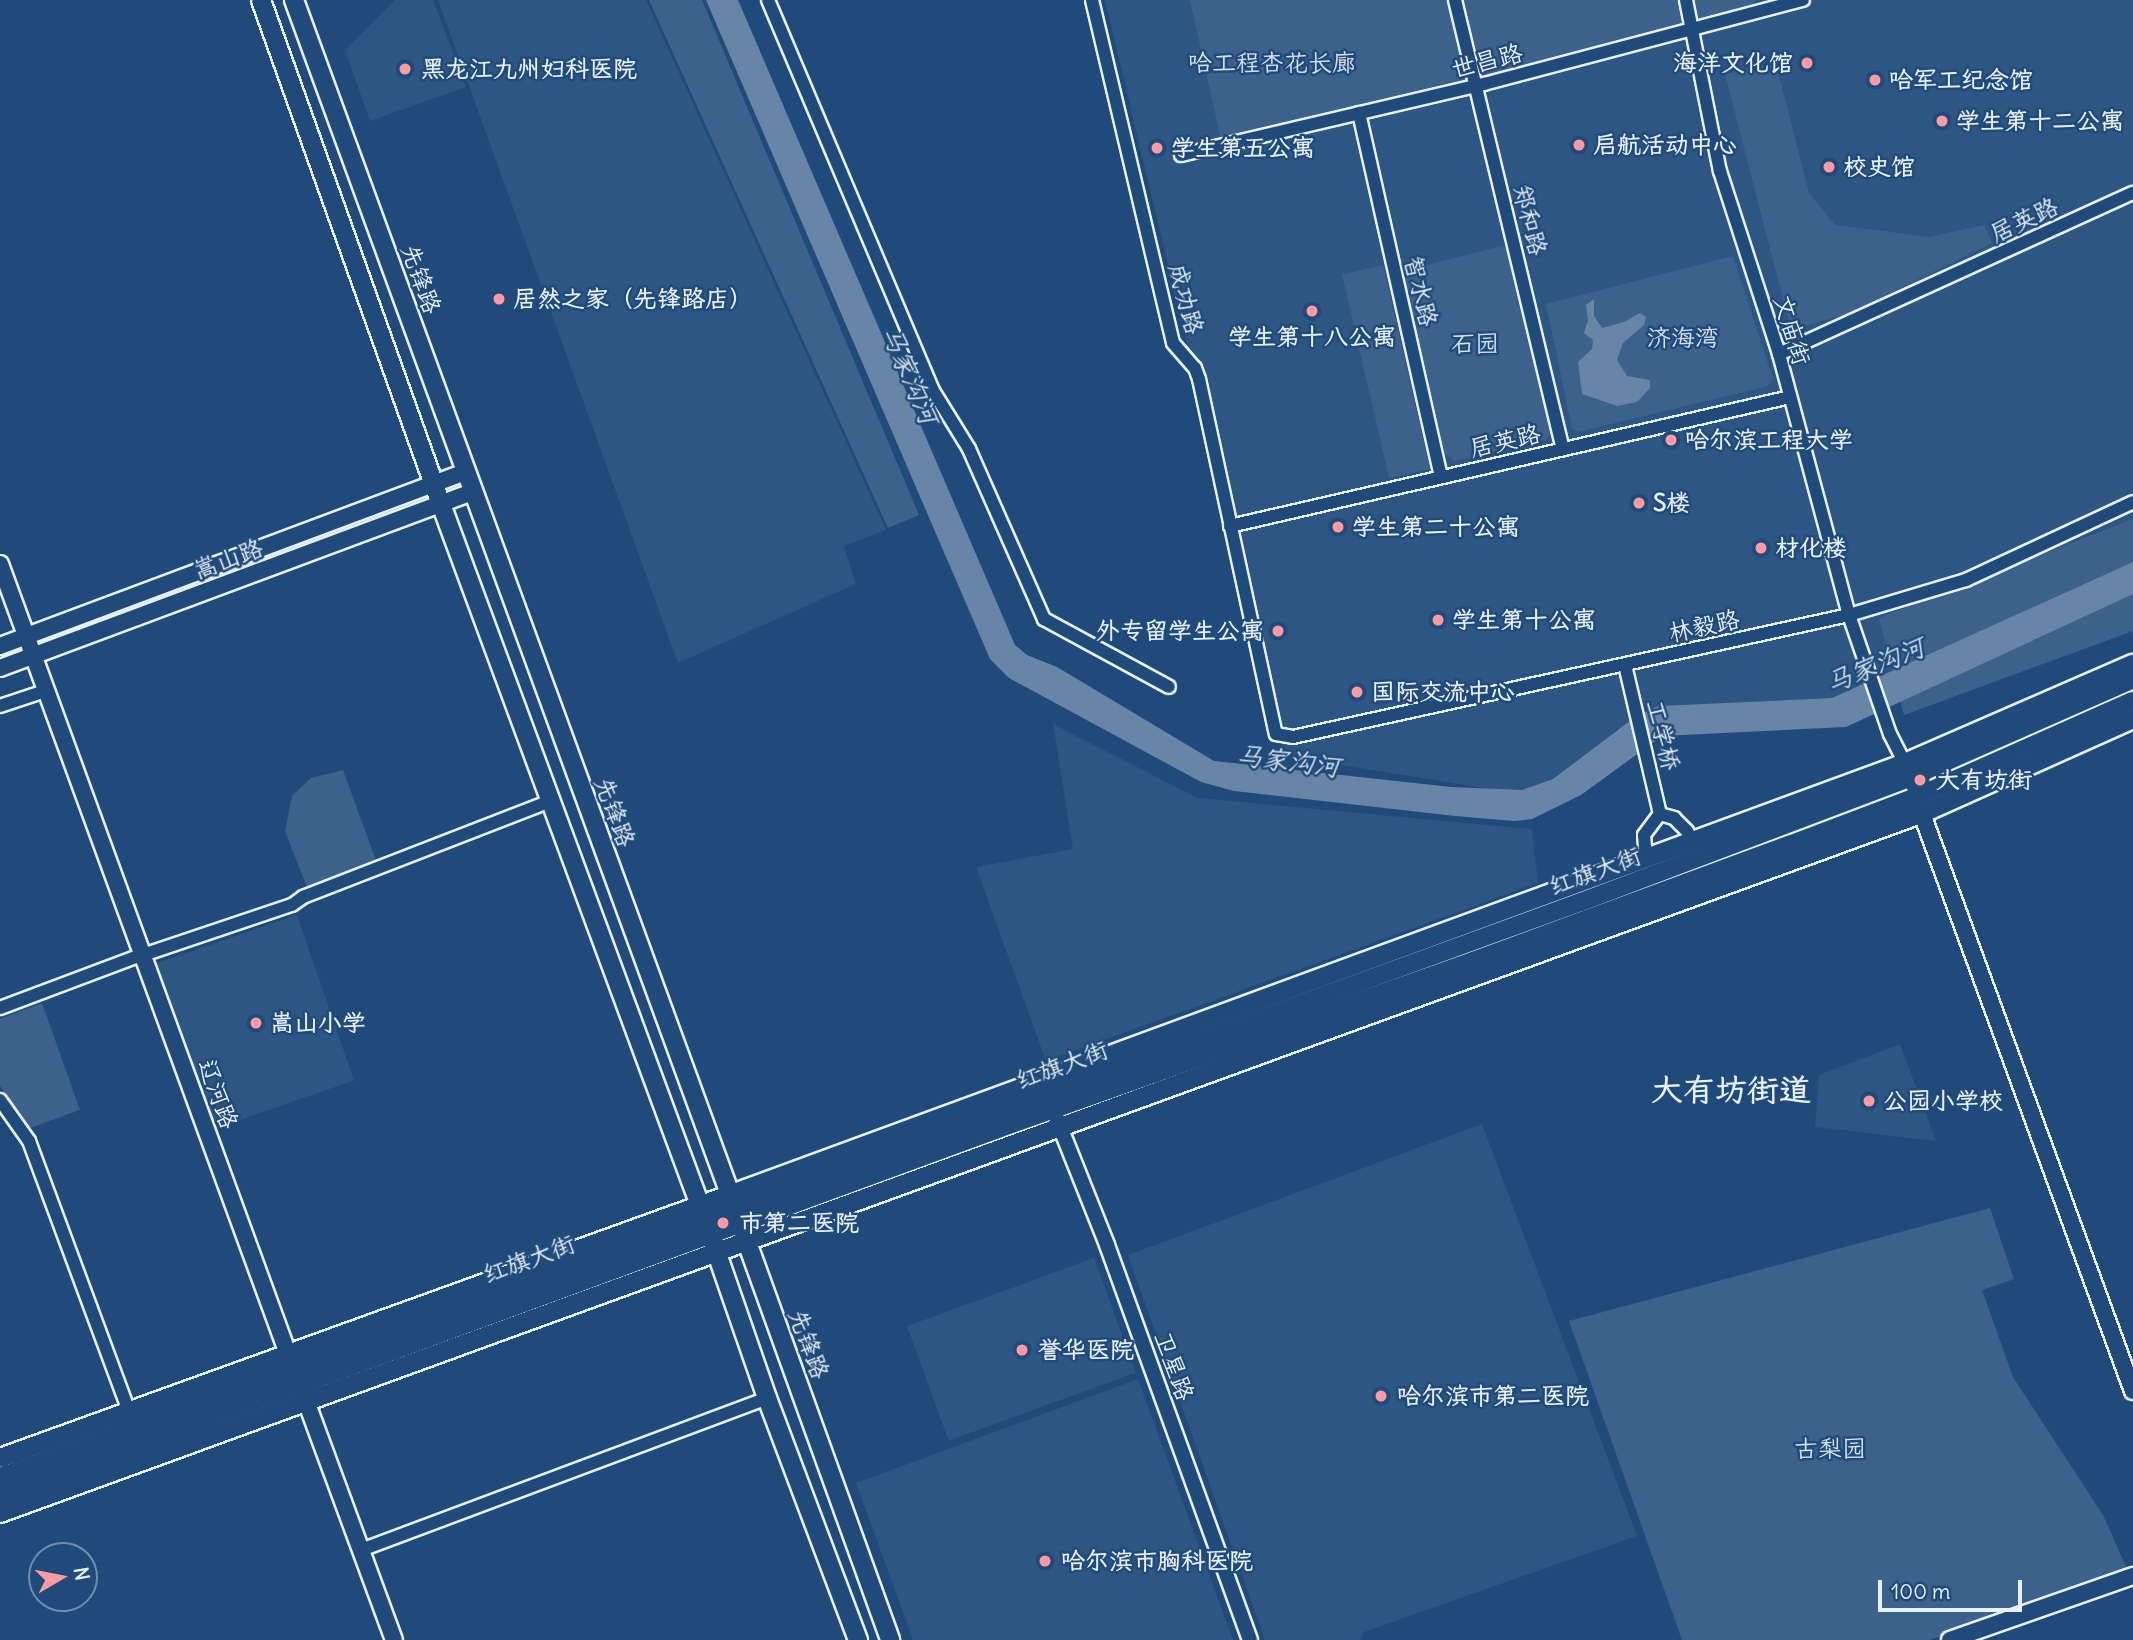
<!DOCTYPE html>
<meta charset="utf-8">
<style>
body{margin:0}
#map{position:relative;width:2133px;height:1640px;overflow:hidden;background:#1f4a7a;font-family:Delius,"LXGW WenKai TC",sans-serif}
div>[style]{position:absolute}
.built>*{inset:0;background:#2e5683;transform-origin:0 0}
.green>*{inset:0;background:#3c628c;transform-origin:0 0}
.water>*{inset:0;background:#6685a7}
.roads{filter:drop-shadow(2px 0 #e8f1f8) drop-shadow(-2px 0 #e8f1f8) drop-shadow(0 2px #e8f1f8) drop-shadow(0 -2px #e8f1f8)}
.minor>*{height:12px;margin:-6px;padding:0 6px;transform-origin:6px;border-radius:6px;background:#1f4a7a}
.tertiary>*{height:14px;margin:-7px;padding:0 7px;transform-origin:7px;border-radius:7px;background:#1f4a7a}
.secondary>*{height:16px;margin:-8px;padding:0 8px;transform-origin:8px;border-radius:8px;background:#1f4a7a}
.primary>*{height:18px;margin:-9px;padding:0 9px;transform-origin:9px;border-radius:9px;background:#1f4a7a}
.dots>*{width:19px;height:19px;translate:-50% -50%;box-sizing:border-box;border:4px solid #1f4a7a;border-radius:50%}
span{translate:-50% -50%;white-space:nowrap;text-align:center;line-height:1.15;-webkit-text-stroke:5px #1f4a7a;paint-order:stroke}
.street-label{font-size:24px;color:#e8f1f8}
.park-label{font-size:24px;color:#d7e3ed}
.poi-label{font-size:24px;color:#e8f1f8;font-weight:700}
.right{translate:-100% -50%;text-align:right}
.left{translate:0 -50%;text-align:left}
.water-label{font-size:26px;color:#d4e1ec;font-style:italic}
.district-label{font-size:32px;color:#e8f1f8;font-weight:700}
.north{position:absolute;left:28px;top:1542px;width:70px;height:70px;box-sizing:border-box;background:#1f4a7a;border:2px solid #6f8dac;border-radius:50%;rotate:80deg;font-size:19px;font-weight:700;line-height:28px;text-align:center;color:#e8f1f8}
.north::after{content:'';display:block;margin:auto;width:24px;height:32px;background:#ff9aa2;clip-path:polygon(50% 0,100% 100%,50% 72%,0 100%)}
.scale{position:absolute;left:1878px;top:1580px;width:144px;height:32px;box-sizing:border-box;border:4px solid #e8f1f8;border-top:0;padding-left:9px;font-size:21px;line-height:24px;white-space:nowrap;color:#e8f1f8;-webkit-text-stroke:5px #1f4a7a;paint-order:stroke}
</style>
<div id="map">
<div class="built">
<i style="clip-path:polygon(395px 0,433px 0,466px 87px,370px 121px,345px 50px)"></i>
<i style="clip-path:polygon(438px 0,646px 0,886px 530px,844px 546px,856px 584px,678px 663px)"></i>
<i style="clip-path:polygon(1105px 0,2133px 0,2133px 631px,1985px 683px,1894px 672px,1832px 698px,1658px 706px,1635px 717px,1553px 779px,1522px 790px,1503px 791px,1285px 756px)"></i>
<i style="clip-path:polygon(1053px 724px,1198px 798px,1532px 829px,1538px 883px,1046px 1061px,976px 867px,1073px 849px)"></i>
<i style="left:297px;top:915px;width:175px;height:150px;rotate:71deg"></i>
<i style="clip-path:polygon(1900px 1044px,1936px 1141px,1815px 1127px,1819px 1075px)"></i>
<i style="clip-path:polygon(1482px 1124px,1637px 1536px,1364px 1632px,1360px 1640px,1265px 1640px,1128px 1255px)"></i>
<i style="left:1094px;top:1258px;width:122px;height:199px;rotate:70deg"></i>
<i style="clip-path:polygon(1138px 1379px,1233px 1640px,913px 1640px,856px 1483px)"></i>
</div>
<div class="green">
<i style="clip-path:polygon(649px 0,702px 0,919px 515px,888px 528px)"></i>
<i style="clip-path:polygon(1190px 0,1754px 0,1759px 20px,1221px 140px)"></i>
<i style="clip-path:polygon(1776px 64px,1809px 193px,1835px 225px,1929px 237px,1984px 225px,1992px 243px,1850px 313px,1791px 330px,1725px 74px)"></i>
<i style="clip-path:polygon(1502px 246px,1510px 250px,1553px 431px,1546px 440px,1454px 461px,1444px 453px,1402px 279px,1407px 270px)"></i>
<i style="clip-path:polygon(1733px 256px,1773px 379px,1768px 386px,1578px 432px,1572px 428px,1546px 304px)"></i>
<i style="left:1383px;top:265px;width:209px;height:42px;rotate:77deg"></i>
<i style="clip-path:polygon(2133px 519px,2133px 631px,1904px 715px,1879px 618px)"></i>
<i style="clip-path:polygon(343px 770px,377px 863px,308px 890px,285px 831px,292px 796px,311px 778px)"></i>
<i style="clip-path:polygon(42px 1003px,80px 1110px,30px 1128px,0 1086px,0 1019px)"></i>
<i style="clip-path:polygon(1990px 1208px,2014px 1279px,1982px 1290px,2013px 1377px,2103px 1515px,2128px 1571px,1930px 1640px,1682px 1640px,1569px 1321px)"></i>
</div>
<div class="water">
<i style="clip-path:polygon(706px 0,738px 0,1015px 645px,1027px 655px,1057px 667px,1214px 761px,1451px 787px,1522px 790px,1553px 779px,1635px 717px,1658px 706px,1832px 698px,2133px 562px,2133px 594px,1846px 727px,1662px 736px,1581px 795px,1532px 819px,1514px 821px,1455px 816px,1234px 791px,1201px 782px,1009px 678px,990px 659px)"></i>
<i style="clip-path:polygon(1594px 299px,1594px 316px,1602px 328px,1624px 322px,1640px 313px,1646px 317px,1644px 325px,1623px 343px,1617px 360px,1627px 376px,1650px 380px,1650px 388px,1637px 402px,1617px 406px,1582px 394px,1578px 362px,1592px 349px,1593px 340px,1584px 333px,1588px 320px,1586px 305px)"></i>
</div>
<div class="roads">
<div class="minor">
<i style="left:768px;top:0;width:422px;rotate:67.1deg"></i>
<i style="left:932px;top:389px;width:70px;rotate:58.3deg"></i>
<i style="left:969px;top:449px;width:186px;rotate:66.2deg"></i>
<i style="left:1044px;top:619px;width:142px;rotate:28.5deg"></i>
<i style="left:1092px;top:0;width:352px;rotate:76.7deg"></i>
<i style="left:1173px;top:343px;width:33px;rotate:49deg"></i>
<i style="left:1195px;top:368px;width:12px;rotate:70deg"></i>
<i style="left:1199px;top:379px;width:363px;rotate:77.8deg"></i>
<i style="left:1276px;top:734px;width:17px;rotate:10deg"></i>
<i style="left:1293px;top:737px;width:569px;rotate:-12.38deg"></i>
<i style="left:1849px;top:615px;width:122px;rotate:-16.7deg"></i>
<i style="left:1966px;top:580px;width:184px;rotate:-25deg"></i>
<i style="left:1455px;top:0;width:462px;rotate:76.5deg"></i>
<i style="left:1686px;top:0;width:174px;rotate:78.8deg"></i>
<i style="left:1720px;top:171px;width:192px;rotate:72.1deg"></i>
<i style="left:1779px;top:354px;width:270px;rotate:75deg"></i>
<i style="left:1849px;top:615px;width:126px;rotate:71deg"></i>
<i style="left:1890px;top:734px;width:33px;rotate:63deg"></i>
<i style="left:1905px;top:763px;width:36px;rotate:72deg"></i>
<i style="left:1359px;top:113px;width:373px;rotate:77.3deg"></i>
<i style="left:1181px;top:155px;width:311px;rotate:-13.2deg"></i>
<i style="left:1484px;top:84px;width:330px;rotate:-14.8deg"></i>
<i style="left:1779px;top:354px;width:389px;rotate:-24.5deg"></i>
<i style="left:1230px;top:526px;width:575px;rotate:-12.97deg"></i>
<i style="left:1625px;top:665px;width:153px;rotate:76.8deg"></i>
<i style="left:0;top:706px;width:47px;rotate:-18.4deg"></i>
<i style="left:1646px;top:858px;width:23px;rotate:-95deg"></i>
<i style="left:1644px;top:835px;width:26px;rotate:-53deg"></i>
<i style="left:1660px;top:814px;width:15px;rotate:16deg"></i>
<i style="left:1674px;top:818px;width:18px;rotate:45deg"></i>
<i style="left:1687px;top:831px;width:11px;rotate:63deg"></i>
<i style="left:143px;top:955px;width:157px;rotate:-18.6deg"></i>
<i style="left:292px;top:905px;width:14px;rotate:-36deg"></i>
<i style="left:303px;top:897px;width:268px;rotate:-21.2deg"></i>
<i style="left:0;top:1008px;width:145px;rotate:-20.6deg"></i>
<i style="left:0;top:1100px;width:50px;rotate:54.7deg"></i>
<i style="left:29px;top:1141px;width:294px;rotate:69.7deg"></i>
<i style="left:361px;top:1550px;width:434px;rotate:-20.5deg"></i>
</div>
<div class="tertiary">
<i style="left:1053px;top:1109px;width:146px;rotate:68.3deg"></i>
<i style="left:1107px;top:1245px;width:420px;rotate:70.1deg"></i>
</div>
<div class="secondary">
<i style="left:0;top:564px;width:853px;rotate:69.97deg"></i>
<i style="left:0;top:646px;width:496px;rotate:-20.5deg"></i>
<i style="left:0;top:668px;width:504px;rotate:-20.45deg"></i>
<i style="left:1918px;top:803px;width:626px;rotate:69.92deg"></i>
<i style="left:302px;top:1390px;width:266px;rotate:69.8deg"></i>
<i style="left:1950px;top:1640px;width:194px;rotate:-19.3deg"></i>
</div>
<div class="primary">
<i style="left:261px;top:0;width:535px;rotate:70.35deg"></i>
<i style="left:441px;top:504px;width:759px;rotate:69.73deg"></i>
<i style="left:294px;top:0;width:1283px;rotate:69.94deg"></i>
<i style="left:743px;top:1231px;width:435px;rotate:70.2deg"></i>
<i style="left:713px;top:1242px;width:165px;rotate:70.9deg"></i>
<i style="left:767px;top:1398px;width:259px;rotate:69.4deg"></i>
<i style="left:0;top:1458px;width:775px;rotate:-19.84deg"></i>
<i style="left:729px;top:1195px;width:1253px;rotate:-20.17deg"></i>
<i style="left:1905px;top:763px;width:249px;rotate:-23.5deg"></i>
<i style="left:0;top:1477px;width:1682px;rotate:-19.99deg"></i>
<i style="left:1581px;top:902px;width:351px;rotate:-20.7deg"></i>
<i style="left:1909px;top:778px;width:245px;rotate:-23.8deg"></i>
<i style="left:0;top:1495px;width:1060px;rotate:-20.14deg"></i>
<i style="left:995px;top:1130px;width:507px;rotate:-19.47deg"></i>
<i style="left:1473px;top:961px;width:337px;rotate:-20.2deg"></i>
<i style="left:1789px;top:845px;width:136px;rotate:-20.7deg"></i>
<i style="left:1916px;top:797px;width:237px;rotate:-23.9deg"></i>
<i style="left:0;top:1513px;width:2046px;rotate:-20deg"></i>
<i style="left:1923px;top:813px;width:230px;rotate:-24.1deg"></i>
</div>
</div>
<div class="dots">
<i style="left:1807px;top:63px;background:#ff9aa2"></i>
<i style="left:405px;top:69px;background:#ff9aa2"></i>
<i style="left:1875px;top:80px;background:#ff9aa2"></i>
<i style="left:1942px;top:121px;background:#ff9aa2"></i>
<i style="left:1579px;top:145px;background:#ff9aa2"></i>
<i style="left:1157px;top:148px;background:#ff9aa2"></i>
<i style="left:1829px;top:167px;background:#ff9aa2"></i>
<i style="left:499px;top:299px;background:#ff9aa2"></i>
<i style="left:1312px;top:311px;background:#ff9aa2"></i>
<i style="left:1671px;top:440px;background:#ff9aa2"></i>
<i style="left:1639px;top:503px;background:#ff9aa2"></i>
<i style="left:1338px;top:527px;background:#ff9aa2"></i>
<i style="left:1761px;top:548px;background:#ff9aa2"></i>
<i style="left:1438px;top:620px;background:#ff9aa2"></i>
<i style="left:1278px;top:631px;background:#ff9aa2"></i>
<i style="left:1357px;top:692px;background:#ff9aa2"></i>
<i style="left:1920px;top:780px;background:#ff9aa2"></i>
<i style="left:256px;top:1023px;background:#ff9aa2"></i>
<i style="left:1869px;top:1101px;background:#ff9aa2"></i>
<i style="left:723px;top:1223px;background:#ff9aa2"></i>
<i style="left:1022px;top:1350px;background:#ff9aa2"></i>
<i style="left:1381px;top:1396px;background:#ff9aa2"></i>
<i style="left:1045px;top:1561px;background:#ff9aa2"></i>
</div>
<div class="street-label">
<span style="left:1487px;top:61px;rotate:-14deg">世昌路</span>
<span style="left:1530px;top:220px;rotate:76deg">郑和路</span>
<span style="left:2024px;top:220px;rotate:-25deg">居英路</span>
<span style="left:421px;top:279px;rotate:70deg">先锋路</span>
<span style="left:1421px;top:291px;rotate:77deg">智水路</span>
<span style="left:1186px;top:299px;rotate:75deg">成功路</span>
<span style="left:1792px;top:330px;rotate:73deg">文庙街</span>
<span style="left:1505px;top:441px;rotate:-13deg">居英路</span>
<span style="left:228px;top:559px;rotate:-20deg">嵩山路</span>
<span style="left:1704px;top:626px;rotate:-12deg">林毅路</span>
<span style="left:1663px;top:735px;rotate:76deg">工学桥</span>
<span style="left:615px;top:812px;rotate:70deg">先锋路</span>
<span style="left:1595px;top:871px;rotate:-20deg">红旗大街</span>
<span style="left:1062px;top:1065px;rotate:-20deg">红旗大街</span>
<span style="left:218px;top:1094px;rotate:70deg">辽河路</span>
<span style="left:529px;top:1259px;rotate:-20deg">红旗大街</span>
<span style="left:809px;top:1344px;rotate:70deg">先锋路</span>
<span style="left:1174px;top:1366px;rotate:70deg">卫星路</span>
</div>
<div class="park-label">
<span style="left:1272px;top:63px">哈工程杏花长廊</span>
<span style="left:1683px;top:338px">济海湾</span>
<span style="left:1475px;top:344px">石园</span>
<span style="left:1830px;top:1449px">古梨园</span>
</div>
<div class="poi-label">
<span class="right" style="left:1793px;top:63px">海洋文化馆</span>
<span class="left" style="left:421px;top:69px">黑龙江九州妇科医院</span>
<span class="left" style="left:1889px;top:80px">哈军工纪念馆</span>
<span class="left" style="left:1956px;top:121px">学生第十二公寓</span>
<span class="left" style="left:1593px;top:145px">启航活动中心</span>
<span class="left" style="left:1171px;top:148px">学生第五公寓</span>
<span class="left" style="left:1843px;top:167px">校史馆</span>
<span class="left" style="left:513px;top:299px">居然之家（先锋路店）</span>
<span style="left:1312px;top:337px">学生第十八公寓</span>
<span class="left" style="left:1685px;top:440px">哈尔滨工程大学</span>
<span class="left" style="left:1653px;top:503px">S楼</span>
<span class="left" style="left:1352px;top:527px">学生第二十公寓</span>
<span class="left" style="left:1775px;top:548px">材化楼</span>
<span class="left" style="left:1452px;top:620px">学生第十公寓</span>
<span class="right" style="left:1264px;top:631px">外专留学生公寓</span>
<span class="left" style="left:1371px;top:692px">国际交流中心</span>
<span class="left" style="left:1936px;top:780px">大有坊街</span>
<span class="left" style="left:270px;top:1023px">嵩山小学</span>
<span class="left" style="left:1883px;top:1101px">公园小学校</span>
<span class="left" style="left:739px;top:1223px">市第二医院</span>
<span class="left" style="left:1038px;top:1350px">誉华医院</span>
<span class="left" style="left:1397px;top:1396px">哈尔滨市第二医院</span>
<span class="left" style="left:1061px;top:1561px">哈尔滨市胸科医院</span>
</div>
<div class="water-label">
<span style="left:910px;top:375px;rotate:67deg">马家沟河</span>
<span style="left:1875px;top:665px;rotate:-22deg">马家沟河</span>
<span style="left:1288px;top:761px;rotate:7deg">马家沟河</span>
</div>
<div class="district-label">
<span style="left:1731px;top:1090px">大有坊街道</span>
</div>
<div class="north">N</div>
<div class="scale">100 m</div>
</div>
